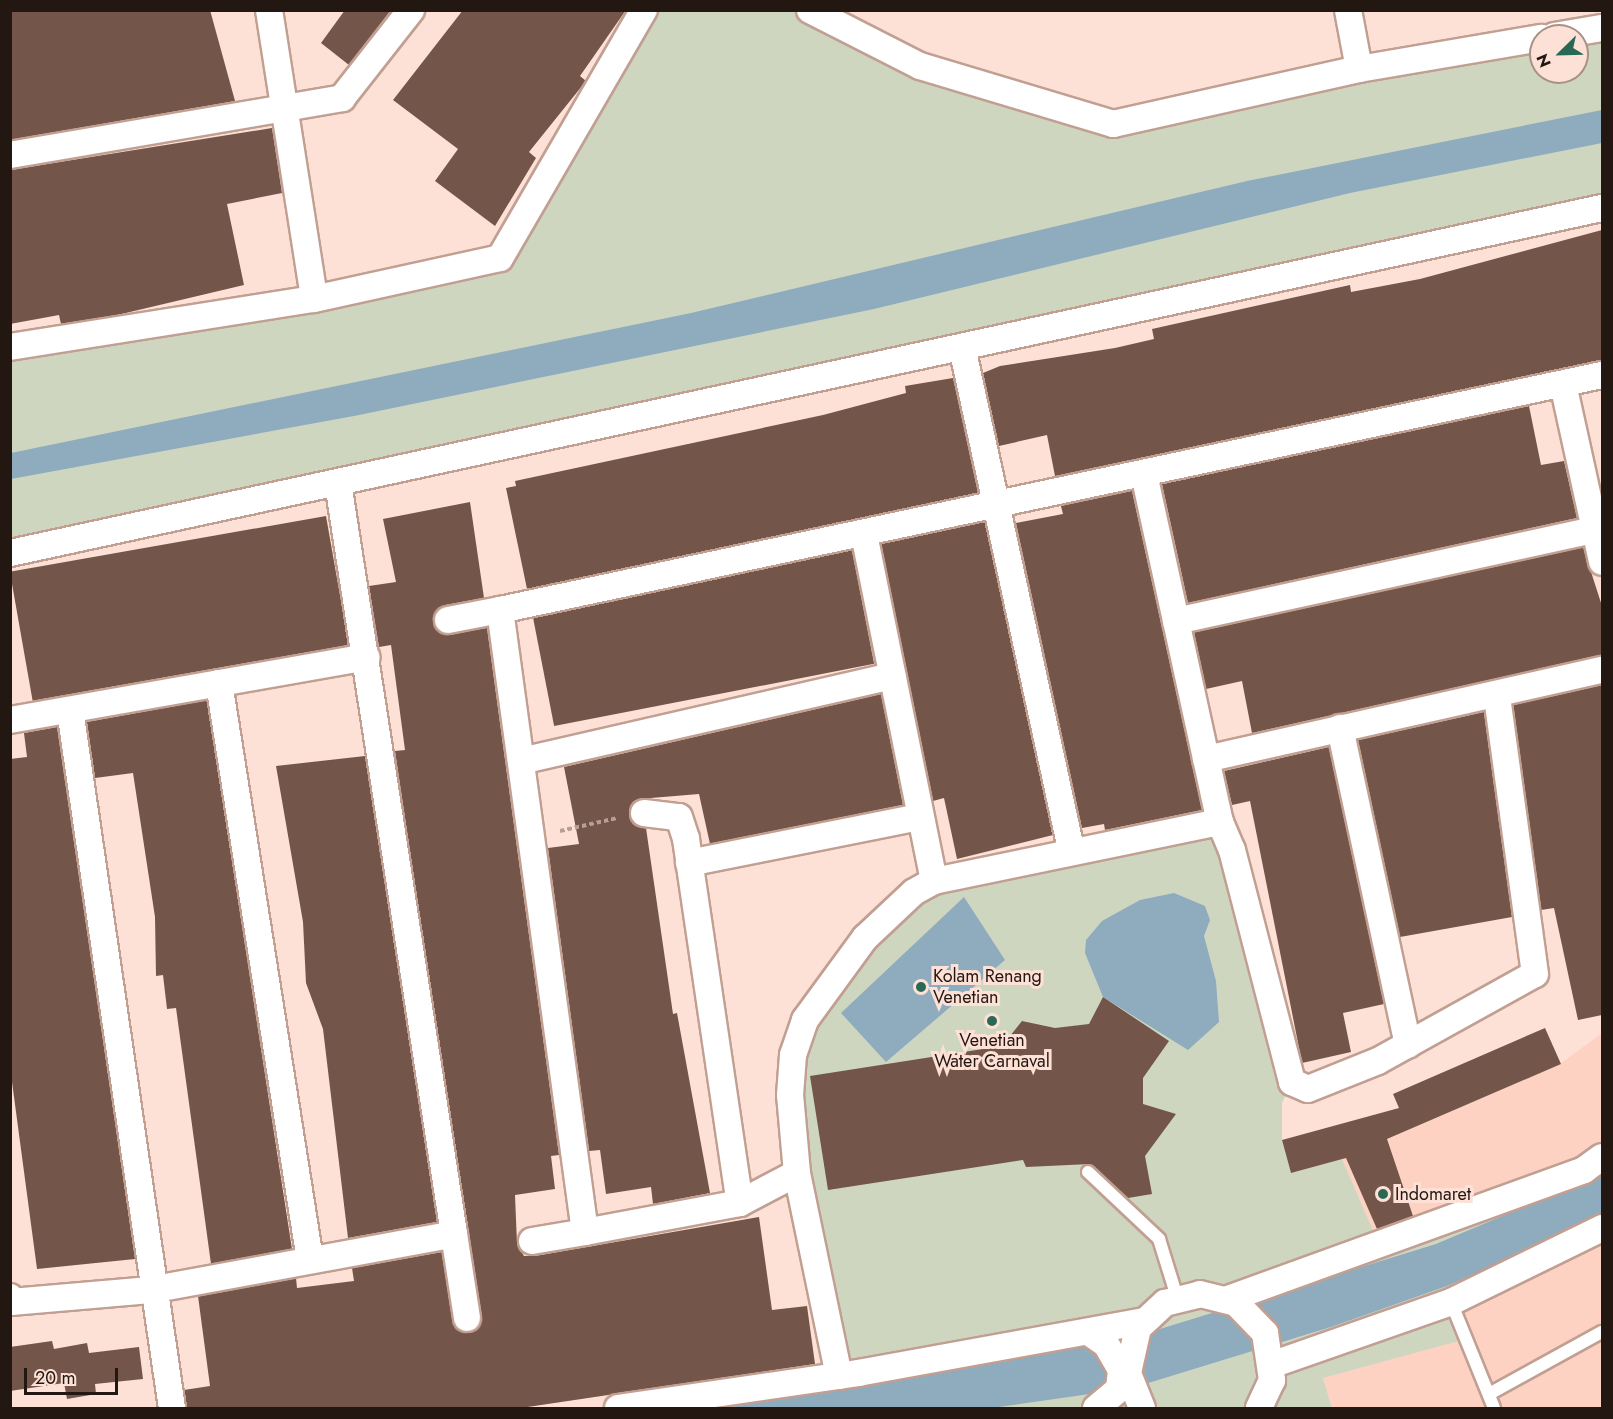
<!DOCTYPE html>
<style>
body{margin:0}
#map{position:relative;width:1613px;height:1419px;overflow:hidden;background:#fee1d6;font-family:Jost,sans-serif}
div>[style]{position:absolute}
.built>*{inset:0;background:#fed2c2}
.green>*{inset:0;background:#ced6c0}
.water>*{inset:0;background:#8fabbe}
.building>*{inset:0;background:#73554a;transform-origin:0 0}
.path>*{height:4px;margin-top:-2px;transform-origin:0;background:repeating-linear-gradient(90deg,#b69f96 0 4.5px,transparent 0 7.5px)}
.roads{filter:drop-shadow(2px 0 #c19f92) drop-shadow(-2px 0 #c19f92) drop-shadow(0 2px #c19f92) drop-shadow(0 -2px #c19f92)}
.lane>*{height:12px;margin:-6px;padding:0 6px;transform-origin:6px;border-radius:6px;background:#fff}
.street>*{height:26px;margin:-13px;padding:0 13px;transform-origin:13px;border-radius:13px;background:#fff}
.dots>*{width:16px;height:16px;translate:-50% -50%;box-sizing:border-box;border:3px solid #fee1d6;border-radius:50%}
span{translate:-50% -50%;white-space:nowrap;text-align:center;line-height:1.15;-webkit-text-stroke:6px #fee1d6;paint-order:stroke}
.poi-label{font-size:18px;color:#231712}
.left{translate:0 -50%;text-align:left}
.frame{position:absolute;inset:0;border:12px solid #231712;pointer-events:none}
.north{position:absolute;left:1529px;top:24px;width:60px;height:60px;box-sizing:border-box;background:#fee1d6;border:2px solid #a69088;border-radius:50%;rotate:247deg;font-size:16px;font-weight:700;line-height:24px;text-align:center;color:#231712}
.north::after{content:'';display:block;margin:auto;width:21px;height:27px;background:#296855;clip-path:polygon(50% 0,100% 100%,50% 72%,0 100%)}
.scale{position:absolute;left:24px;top:1368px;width:94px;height:27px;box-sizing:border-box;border:3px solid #231712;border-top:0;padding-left:8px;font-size:18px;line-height:21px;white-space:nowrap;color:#231712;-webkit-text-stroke:4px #fee1d6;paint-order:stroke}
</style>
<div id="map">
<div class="built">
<i style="clip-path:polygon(1602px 1033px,1602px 1157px,1379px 1244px,1342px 1159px,1560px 1064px)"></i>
<i style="clip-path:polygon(1602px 1228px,1602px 1408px,1332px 1408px,1323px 1378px)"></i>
</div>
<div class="green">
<i style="clip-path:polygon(644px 11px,810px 11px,1090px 121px,1541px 38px,1541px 72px,1577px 72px,1577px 36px,1602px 28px,1602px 208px,11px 553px,11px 347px,500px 258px)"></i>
<i style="clip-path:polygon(1220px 822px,1292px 1082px,1282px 1103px,1282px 1140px,1291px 1173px,1342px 1159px,1379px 1244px,1602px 1157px,1602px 1228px,1452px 1302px,1466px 1339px,1323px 1378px,1332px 1408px,618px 1408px,839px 1376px,819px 1206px,804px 1177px,793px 1055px,914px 892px)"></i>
</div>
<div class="water">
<i style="clip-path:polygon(1602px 110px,1602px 143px,1350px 193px,874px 309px,354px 416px,11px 479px,11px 453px,691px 313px,1247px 181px)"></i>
<i style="clip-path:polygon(1174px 893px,1205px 906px,1210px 920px,1204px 936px,1216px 981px,1219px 1022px,1188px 1050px,1103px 997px,1085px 953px,1086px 940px,1102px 921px,1140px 900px)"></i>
<i style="clip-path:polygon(964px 897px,1005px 960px,886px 1062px,841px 1013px)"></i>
<i style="clip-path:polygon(1602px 1174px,1602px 1215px,1529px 1250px,1447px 1286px,1331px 1327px,1132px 1388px,992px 1408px,726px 1408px,1134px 1337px,1436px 1244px)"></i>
</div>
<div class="building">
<i style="clip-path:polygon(10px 10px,210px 10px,235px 101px,10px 140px)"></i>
<i style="clip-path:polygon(345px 10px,391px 10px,349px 65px,321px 43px)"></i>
<i style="clip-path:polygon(463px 10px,626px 10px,580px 76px,586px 81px,529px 152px,536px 158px,495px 226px,435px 181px,458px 149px,393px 100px)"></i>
<i style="clip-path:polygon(272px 128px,282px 193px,227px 204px,244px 285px,113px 316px,61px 324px,59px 315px,10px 324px,10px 170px)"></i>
<i style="clip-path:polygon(1602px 230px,1602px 360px,1055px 476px,1047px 435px,999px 446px,983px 373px,1000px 366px,1115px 348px,1154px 339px,1152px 329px,1350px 285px,1351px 292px,1420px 279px)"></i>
<i style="clip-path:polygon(953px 378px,978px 493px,527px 589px,506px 488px,516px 486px,515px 481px,823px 415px,906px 393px,905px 386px)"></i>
<i style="clip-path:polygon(1529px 406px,1541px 465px,1564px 461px,1577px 518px,1188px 603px,1162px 484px)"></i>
<i style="clip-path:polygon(1132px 491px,1202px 810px,1105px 830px,1104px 824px,1082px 828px,1016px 523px,1063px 514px,1061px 506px)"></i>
<i style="clip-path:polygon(470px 502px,484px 598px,445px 605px,433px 622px,444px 634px,487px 628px,559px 1155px,551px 1156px,555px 1189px,515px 1195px,517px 1244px,524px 1256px,535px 1256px,759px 1217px,772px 1310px,807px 1306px,815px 1364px,521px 1408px,187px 1408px,184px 1390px,210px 1386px,198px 1296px,296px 1278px,297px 1288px,354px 1281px,352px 1268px,442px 1252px,455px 1327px,469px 1333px,481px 1323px,395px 751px,405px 750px,391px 645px,379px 647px,369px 586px,396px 582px,383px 519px)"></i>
<i style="left:326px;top:516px;width:131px;height:321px;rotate:80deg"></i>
<i style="clip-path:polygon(985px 522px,1053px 835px,957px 859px,944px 798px,933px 801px,881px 544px)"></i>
<i style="clip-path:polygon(1583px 547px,1602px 606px,1602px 655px,1252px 733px,1242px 681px,1206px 689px,1194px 632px)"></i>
<i style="left:852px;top:550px;width:116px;height:326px;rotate:79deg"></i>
<i style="clip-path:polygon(1602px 685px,1602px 1015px,1578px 1020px,1554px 908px,1541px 910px,1513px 705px)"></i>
<i style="clip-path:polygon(881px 694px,903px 805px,710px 844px,699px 794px,639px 799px,632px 805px,631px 819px,646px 828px,673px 1014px,677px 1013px,710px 1193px,653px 1204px,651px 1187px,606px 1194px,600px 1150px,589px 1151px,548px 848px,579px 844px,564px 767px)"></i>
<i style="clip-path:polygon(207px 700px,292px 1249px,211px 1264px,176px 1008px,167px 1009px,163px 975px,156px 976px,155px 917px,133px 773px,95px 778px,87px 722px)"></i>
<i style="clip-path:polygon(1484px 712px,1512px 917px,1400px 937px,1358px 740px)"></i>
<i style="clip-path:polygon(57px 727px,135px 1259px,37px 1269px,10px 1067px,10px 759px,27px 757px,24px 733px)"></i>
<i style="clip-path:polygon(1329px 747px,1384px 1004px,1343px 1013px,1351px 1052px,1302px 1063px,1250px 801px,1232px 805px,1224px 771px)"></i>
<i style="clip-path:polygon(365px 756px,437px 1222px,348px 1238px,323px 1029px,306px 983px,303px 922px,276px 766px)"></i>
<i style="clip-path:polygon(1103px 997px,1169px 1041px,1143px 1078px,1143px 1104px,1176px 1114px,1145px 1156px,1152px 1194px,1128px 1198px,1090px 1164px,1026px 1167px,1023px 1160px,828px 1190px,810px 1076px,1002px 1046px,1022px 1021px,1055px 1028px,1089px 1024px)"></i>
<i style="clip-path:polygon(1545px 1028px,1561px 1064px,1387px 1139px,1413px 1216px,1377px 1229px,1346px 1158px,1291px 1173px,1282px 1140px,1399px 1108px,1393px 1094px)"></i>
<i style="clip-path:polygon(52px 1341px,54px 1349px,87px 1343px,89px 1353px,139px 1347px,143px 1379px,95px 1384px,96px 1394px,67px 1399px,64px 1383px,10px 1391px,10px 1347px)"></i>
</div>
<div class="path">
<i style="left:560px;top:831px;width:58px;rotate:-12.8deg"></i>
</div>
<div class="roads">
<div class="lane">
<i style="left:1088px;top:1172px;width:98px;rotate:43.3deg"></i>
<i style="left:1159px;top:1239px;width:61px;rotate:72.8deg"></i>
<i style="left:1451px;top:1302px;width:114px;rotate:67.9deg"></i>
<i style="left:1489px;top:1394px;width:129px;rotate:-28.8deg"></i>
</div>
<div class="street">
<i style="left:269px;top:10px;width:292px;rotate:81.1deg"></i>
<i style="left:810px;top:10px;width:123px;rotate:27deg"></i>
<i style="left:920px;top:66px;width:202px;rotate:16.7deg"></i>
<i style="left:1113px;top:124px;width:252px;rotate:-12.6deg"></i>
<i style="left:1359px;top:69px;width:185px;rotate:-9.7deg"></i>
<i style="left:1348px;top:10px;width:60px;rotate:79.4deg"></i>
<i style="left:1554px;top:36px;width:49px;rotate:-9.5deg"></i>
<i style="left:10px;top:155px;width:337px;rotate:-9.7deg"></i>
<i style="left:342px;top:98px;width:112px;rotate:-51.9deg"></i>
<i style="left:10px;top:347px;width:308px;rotate:-9deg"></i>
<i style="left:314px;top:299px;width:190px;rotate:-12.4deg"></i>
<i style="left:500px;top:258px;width:287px;rotate:-59.9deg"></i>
<i style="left:962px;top:347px;width:514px;rotate:77.75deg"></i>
<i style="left:1563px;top:384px;width:182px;rotate:77.6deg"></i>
<i style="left:1144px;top:474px;width:356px;rotate:77.7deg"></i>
<i style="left:1220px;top:822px;width:30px;rotate:67deg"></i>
<i style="left:1232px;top:850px;width:240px;rotate:75.5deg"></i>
<i style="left:1292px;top:1082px;width:17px;rotate:24deg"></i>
<i style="left:1308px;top:1089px;width:75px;rotate:-21.8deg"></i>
<i style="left:1378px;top:1061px;width:179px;rotate:-29deg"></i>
<i style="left:1535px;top:974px;width:281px;rotate:-97.8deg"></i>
<i style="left:864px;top:534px;width:354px;rotate:78.6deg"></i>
<i style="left:10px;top:553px;width:1629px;rotate:-12.23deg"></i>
<i style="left:448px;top:620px;width:53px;rotate:-10.9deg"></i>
<i style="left:1176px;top:621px;width:436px;rotate:-12.3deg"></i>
<i style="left:219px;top:683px;width:584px;rotate:81.04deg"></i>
<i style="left:70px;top:710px;width:705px;rotate:81.69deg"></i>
<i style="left:10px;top:720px;width:362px;rotate:-10deg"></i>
<i style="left:1340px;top:728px;width:324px;rotate:77.9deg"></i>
<i style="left:1206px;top:759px;width:406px;rotate:-12.7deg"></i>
<i style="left:521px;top:761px;width:381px;rotate:-12.9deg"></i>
<i style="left:644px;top:813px;width:35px;rotate:7deg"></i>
<i style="left:679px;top:817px;width:23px;rotate:72deg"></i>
<i style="left:686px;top:839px;width:368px;rotate:81.6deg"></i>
<i style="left:689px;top:863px;width:236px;rotate:-11.3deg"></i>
<i style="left:797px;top:1173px;width:64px;rotate:152.2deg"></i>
<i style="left:740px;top:1203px;width:158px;rotate:169.4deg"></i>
<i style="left:585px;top:1232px;width:628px;rotate:-97.78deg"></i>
<i style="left:500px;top:610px;width:1127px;rotate:-12.04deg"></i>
<i style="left:454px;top:1234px;width:85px;rotate:81.2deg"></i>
<i style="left:532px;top:1241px;width:54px;rotate:-9.6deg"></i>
<i style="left:10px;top:1297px;width:5px;rotate:79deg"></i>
<i style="left:11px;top:1302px;width:140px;rotate:-4.9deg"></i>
<i style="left:150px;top:1290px;width:309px;rotate:-10.4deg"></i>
<i style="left:454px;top:1234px;width:760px;rotate:-98.78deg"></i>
<i style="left:1228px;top:1299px;width:379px;rotate:-19.9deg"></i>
<i style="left:1584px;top:1170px;width:22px;rotate:-36deg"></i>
<i style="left:1090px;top:1333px;width:19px;rotate:35deg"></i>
<i style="left:1106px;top:1344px;width:30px;rotate:60deg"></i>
<i style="left:1121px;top:1370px;width:19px;rotate:96deg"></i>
<i style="left:1119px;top:1389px;width:30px;rotate:140deg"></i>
<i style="left:1274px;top:1364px;width:188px;rotate:-19.3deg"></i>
<i style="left:1451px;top:1302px;width:168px;rotate:-26.1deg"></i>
<i style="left:839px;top:1376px;width:207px;rotate:-101.7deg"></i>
<i style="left:797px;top:1173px;width:78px;rotate:-95.1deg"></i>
<i style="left:790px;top:1095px;width:40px;rotate:-85.7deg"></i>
<i style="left:793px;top:1055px;width:37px;rotate:-71deg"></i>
<i style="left:805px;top:1020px;width:102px;rotate:-53.8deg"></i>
<i style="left:865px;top:938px;width:67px;rotate:-43.2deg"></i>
<i style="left:914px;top:892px;width:23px;rotate:-29deg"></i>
<i style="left:934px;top:881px;width:292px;rotate:-11.7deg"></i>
<i style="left:618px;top:1408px;width:243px;rotate:-8.3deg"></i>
<i style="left:858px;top:1373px;width:291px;rotate:-10.3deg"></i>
<i style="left:1142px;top:1408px;width:38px;rotate:-112deg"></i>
<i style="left:1128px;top:1373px;width:46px;rotate:-77.5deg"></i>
<i style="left:1138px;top:1328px;width:37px;rotate:-43deg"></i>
<i style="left:1165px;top:1303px;width:36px;rotate:-14deg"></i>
<i style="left:1200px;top:1294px;width:37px;rotate:14deg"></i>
<i style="left:1236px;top:1303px;width:42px;rotate:46deg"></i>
<i style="left:1265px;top:1333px;width:48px;rotate:81.5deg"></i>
<i style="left:1272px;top:1380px;width:31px;rotate:115deg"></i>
</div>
</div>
<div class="dots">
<i style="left:921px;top:987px;background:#296855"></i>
<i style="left:992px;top:1021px;background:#296855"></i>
<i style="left:1383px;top:1194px;background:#296855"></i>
</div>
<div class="poi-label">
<span class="left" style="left:933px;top:987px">Kolam Renang<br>Venetian</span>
<span style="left:992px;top:1051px">Venetian<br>Water Carnaval</span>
<span class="left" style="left:1395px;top:1194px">Indomaret</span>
</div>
<div class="frame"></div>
<div class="north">N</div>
<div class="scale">20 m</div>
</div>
